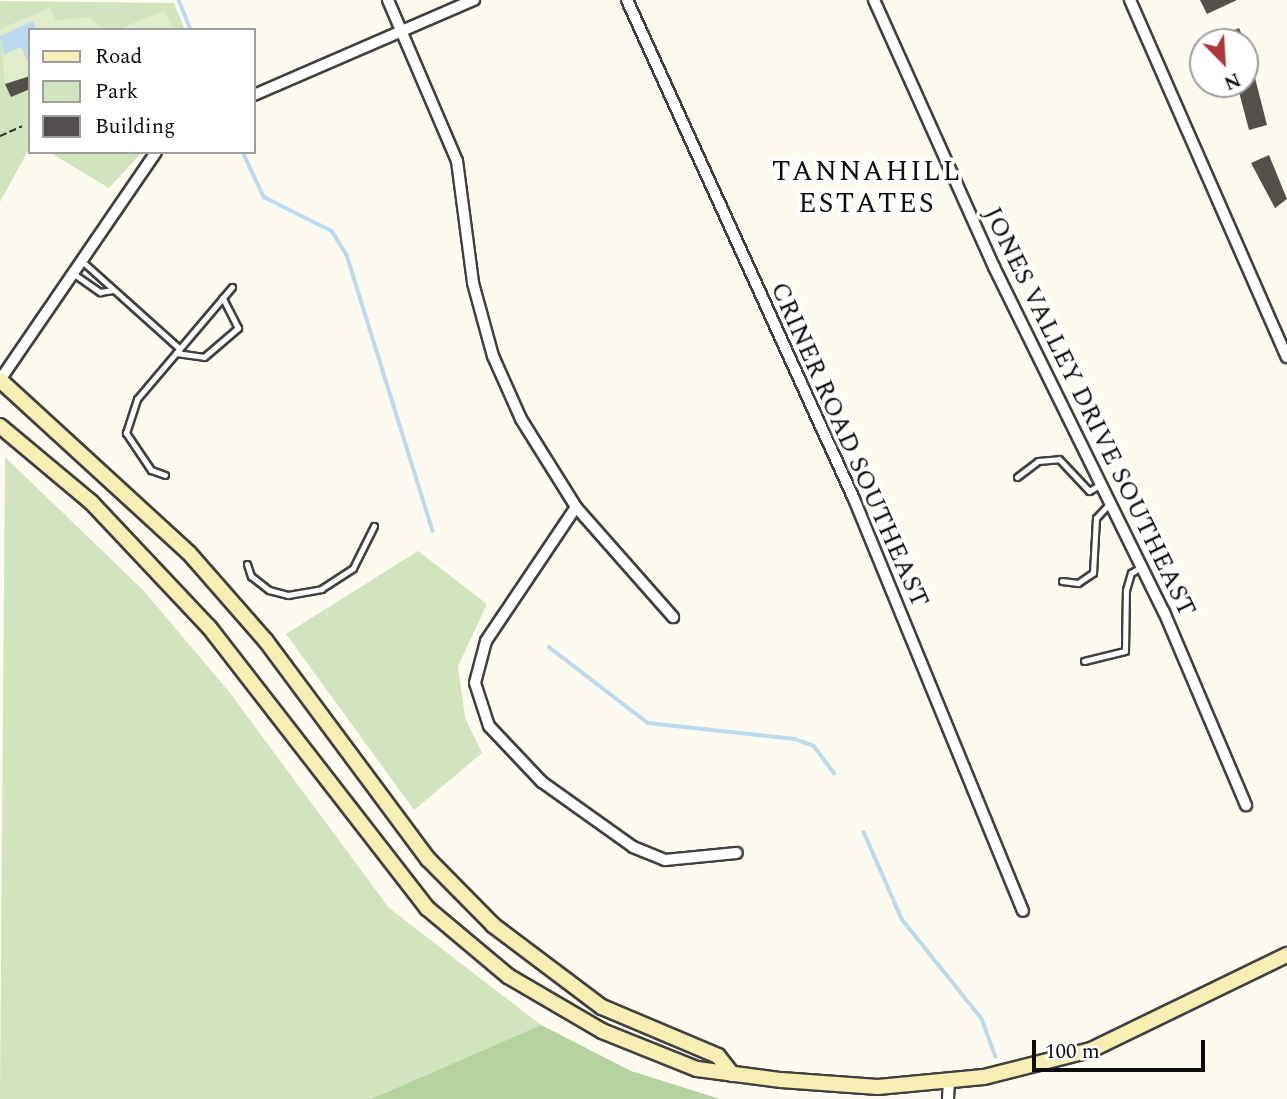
<!DOCTYPE html>
<style>
body{margin:0}
#map{position:relative;width:1287px;height:1099px;overflow:hidden;background:#fdfaef;font-family:Spectral,serif}
div>[style]{position:absolute}
.green>*{inset:0;background:#d1e4bd}
.forest>*{inset:0;background:#b5d39e}
.pitch>*{inset:0;background:#e1eccd}
.water>*{inset:0;background:#badbef}
.stream>*{height:3.5px;margin:-1.75px;padding:0 1.75px;transform-origin:1.75px;border-radius:1.75px;background:#badbef}
.building>*{inset:0;background:#554f4b}
.path>*{height:2px;margin-top:-1px;transform-origin:0;background:repeating-linear-gradient(90deg,#2f2f2f 0 7px,transparent 0 10.5px)}
.roads{filter:drop-shadow(2px 0 #404040) drop-shadow(-2px 0 #404040) drop-shadow(0 2px #404040) drop-shadow(0 -2px #404040)}
.lane>*{height:5px;margin:-2.5px;padding:0 2.5px;transform-origin:2.5px;border-radius:2.5px;background:#fff}
.street>*{height:10px;margin:-5px;padding:0 5px;transform-origin:5px;border-radius:5px;background:#fff}
.secondary>*{height:14px;margin:-7px;padding:0 7px;transform-origin:7px;border-radius:7px;background:#f6eeb2}
span{translate:-50% -50%;white-space:nowrap;text-align:center;line-height:1.15;-webkit-text-stroke:7px #fff;paint-order:stroke}
.street-label{font-size:26px;color:#0d0d0d}
.neighbourhood-label{font-size:28px;color:#0d0d0d;letter-spacing:2px}
.legend{position:absolute;left:28px;top:28px;width:228px;height:126px;box-sizing:border-box;background:#fff;border:2px solid #9e9e9e;margin:0;padding:9px 12px;list-style:none;font-size:21px;color:#0d0d0d}
.legend li{display:flex;align-items:center;gap:14px;height:35px}
.legend b{width:35px;border:2px solid #9e9e9e}
.north{position:absolute;left:1189px;top:28px;width:70px;height:70px;box-sizing:border-box;background:#fff;border:2px solid #9e9e9e;border-radius:50%;rotate:156deg;font-size:19px;font-weight:700;line-height:28px;text-align:center;color:#0d0d0d}
.north::after{content:'';display:block;margin:auto;width:24px;height:32px;background:#ad353b;clip-path:polygon(50% 0,100% 100%,50% 72%,0 100%)}
.scale{position:absolute;left:1032px;top:1040px;width:173px;height:32px;box-sizing:border-box;border:4px solid #0d0d0d;border-top:0;padding-left:9px;font-size:21px;line-height:24px;white-space:nowrap;color:#0d0d0d;-webkit-text-stroke:5px #fff;paint-order:stroke}
</style>
<div id="map">
<div class="green">
<i style="clip-path:polygon(0 1px,174px 3px,185px 30px,30px 30px,30px 147px,0 202px)"></i>
<i style="clip-path:polygon(49px 152px,142px 152px,109px 188px)"></i>
<i style="clip-path:polygon(5px 457px,144px 591px,230px 693px,389px 908px,541px 1025px,371px 1099px,0 1099px)"></i>
<i style="clip-path:polygon(418px 551px,487px 604px,458px 666px,465px 718px,482px 753px,414px 810px,286px 634px)"></i>
</div>
<div class="forest">
<i style="clip-path:polygon(541px 1025px,631px 1071px,720px 1099px,371px 1099px)"></i>
</div>
<div class="pitch">
<i style="clip-path:polygon(50px 8px,56px 20px,90px 17px,104px 30px,30px 30px,30px 76px,5px 84px,0 29px)"></i>
<i style="clip-path:polygon(165px 10px,173px 30px,117px 30px)"></i>
</div>
<div class="water">
<i style="clip-path:polygon(33px 21px,37px 30px,30px 30px,30px 66px,21px 47px,4px 55px,0 36px)"></i>
</div>
<div class="stream">
<i style="left:179px;top:0;width:32px;rotate:68deg"></i>
<i style="left:243px;top:152px;width:50px;rotate:65deg"></i>
<i style="left:264px;top:197px;width:76px;rotate:26.6deg"></i>
<i style="left:332px;top:231px;width:28px;rotate:58deg"></i>
<i style="left:347px;top:255px;width:289px;rotate:72.7deg"></i>
<i style="left:549px;top:647px;width:125px;rotate:37.5deg"></i>
<i style="left:648px;top:723px;width:148px;rotate:6.2deg"></i>
<i style="left:795px;top:739px;width:20px;rotate:20deg"></i>
<i style="left:814px;top:746px;width:34px;rotate:53deg"></i>
<i style="left:864px;top:832px;width:95px;rotate:66.4deg"></i>
<i style="left:902px;top:919px;width:128px;rotate:51.3deg"></i>
<i style="left:982px;top:1019px;width:40px;rotate:69.8deg"></i>
</div>
<div class="building">
<i style="clip-path:polygon(1200px 0,1237px 0,1207px 14px)"></i>
<i style="clip-path:polygon(1239px 28px,1258px 72px,1254px 74px,1267px 125px,1249px 130px,1239px 92px,1245px 91px,1245px 42px,1206px 42px)"></i>
<i style="clip-path:polygon(30px 76px,30px 89px,11px 97px,5px 84px)"></i>
<i style="clip-path:polygon(1269px 155px,1287px 199px,1275px 208px,1251px 163px)"></i>
</div>
<div class="path">
<i style="left:0;top:136px;width:24px;rotate:-24deg"></i>
</div>
<div class="roads">
<div class="lane">
<i style="left:83px;top:262px;width:130px;rotate:41.9deg"></i>
<i style="left:74px;top:274px;width:32px;rotate:35deg"></i>
<i style="left:100px;top:292px;width:13px;rotate:-9deg"></i>
<i style="left:176px;top:353px;width:28px;rotate:8deg"></i>
<i style="left:204px;top:357px;width:45px;rotate:-40.5deg"></i>
<i style="left:238px;top:328px;width:34px;rotate:-117deg"></i>
<i style="left:165px;top:475px;width:15px;rotate:-160deg"></i>
<i style="left:151px;top:470px;width:45px;rotate:-124deg"></i>
<i style="left:126px;top:433px;width:36px;rotate:-72deg"></i>
<i style="left:137px;top:399px;width:147px;rotate:-49.7deg"></i>
<i style="left:1017px;top:477px;width:26px;rotate:-37deg"></i>
<i style="left:1038px;top:461px;width:21px;rotate:-5deg"></i>
<i style="left:1059px;top:459px;width:44px;rotate:46.8deg"></i>
<i style="left:1089px;top:491px;width:14px;rotate:-30deg"></i>
<i style="left:247px;top:564px;width:13px;rotate:72deg"></i>
<i style="left:251px;top:576px;width:23px;rotate:38deg"></i>
<i style="left:269px;top:590px;width:20px;rotate:15deg"></i>
<i style="left:288px;top:595px;width:34px;rotate:-10deg"></i>
<i style="left:321px;top:589px;width:38px;rotate:-33deg"></i>
<i style="left:353px;top:568px;width:47px;rotate:-63.4deg"></i>
<i style="left:1062px;top:581px;width:16px;rotate:7deg"></i>
<i style="left:1078px;top:583px;width:18px;rotate:-34deg"></i>
<i style="left:1093px;top:573px;width:55px;rotate:-86.9deg"></i>
<i style="left:1096px;top:518px;width:21px;rotate:-47deg"></i>
<i style="left:1084px;top:661px;width:42px;rotate:-13.7deg"></i>
<i style="left:1125px;top:651px;width:61px;rotate:-89.1deg"></i>
<i style="left:1126px;top:590px;width:18px;rotate:-74deg"></i>
<i style="left:1131px;top:573px;width:12px;rotate:-31deg"></i>
</div>
<div class="street">
<i style="left:388px;top:0;width:175px;rotate:66.8deg"></i>
<i style="left:457px;top:161px;width:123px;rotate:82.5deg"></i>
<i style="left:473px;top:283px;width:76px;rotate:74.7deg"></i>
<i style="left:493px;top:356px;width:69px;rotate:66deg"></i>
<i style="left:521px;top:419px;width:104px;rotate:58deg"></i>
<i style="left:576px;top:507px;width:147px;rotate:48.6deg"></i>
<i style="left:627px;top:0;width:548px;rotate:65.54deg"></i>
<i style="left:854px;top:499px;width:445px;rotate:67.7deg"></i>
<i style="left:874px;top:0;width:293px;rotate:65.8deg"></i>
<i style="left:994px;top:267px;width:385px;rotate:63.8deg"></i>
<i style="left:1164px;top:612px;width:210px;rotate:67deg"></i>
<i style="left:1130px;top:0;width:390px;rotate:66.3deg"></i>
<i style="left:254px;top:95px;width:240px;rotate:-23.4deg"></i>
<i style="left:0;top:380px;width:276px;rotate:-55.6deg"></i>
<i style="left:576px;top:507px;width:161px;rotate:123.9deg"></i>
<i style="left:486px;top:641px;width:43px;rotate:104.7deg"></i>
<i style="left:475px;top:683px;width:45px;rotate:72deg"></i>
<i style="left:489px;top:726px;width:77px;rotate:46.6deg"></i>
<i style="left:542px;top:782px;width:112px;rotate:35.5deg"></i>
<i style="left:633px;top:847px;width:35px;rotate:22deg"></i>
<i style="left:665px;top:860px;width:72px;rotate:-5.6deg"></i>
<i style="left:948px;top:1099px;width:19px;rotate:-87deg"></i>
</div>
<div class="secondary">
<i style="left:0;top:380px;width:256px;rotate:42.5deg"></i>
<i style="left:189px;top:553px;width:117px;rotate:48.8deg"></i>
<i style="left:266px;top:641px;width:272px;rotate:53.4deg"></i>
<i style="left:428px;top:859px;width:93px;rotate:45.4deg"></i>
<i style="left:493px;top:925px;width:136px;rotate:37deg"></i>
<i style="left:602px;top:1007px;width:126px;rotate:22.9deg"></i>
<i style="left:718px;top:1056px;width:23px;rotate:52deg"></i>
<i style="left:0;top:426px;width:119px;rotate:39.9deg"></i>
<i style="left:91px;top:502px;width:172px;rotate:46.7deg"></i>
<i style="left:209px;top:627px;width:356px;rotate:52.2deg"></i>
<i style="left:427px;top:908px;width:106px;rotate:40deg"></i>
<i style="left:508px;top:976px;width:109px;rotate:30.3deg"></i>
<i style="left:602px;top:1031px;width:102px;rotate:21.8deg"></i>
<i style="left:697px;top:1069px;width:85px;rotate:7.5deg"></i>
<i style="left:781px;top:1080px;width:97px;rotate:4.1deg"></i>
<i style="left:878px;top:1087px;width:106px;rotate:-5.4deg"></i>
<i style="left:984px;top:1077px;width:110px;rotate:-14.2deg"></i>
<i style="left:1091px;top:1050px;width:218px;rotate:-25.9deg"></i>
</div>
</div>
<div class="street-label">
<span style="left:1089px;top:412px;rotate:64deg">JONES VALLEY DRIVE SOUTHEAST</span>
<span style="left:849px;top:445px;rotate:66deg">CRINER ROAD SOUTHEAST</span>
</div>
<div class="neighbourhood-label">
<span style="left:867px;top:188px">TANNAHILL<br>ESTATES</span>
</div>
<ul class="legend">
<li><b style="height:9px;background:#f6eeb2"></b>Road</li>
<li><b style="height:19px;background:#d1e4bd"></b>Park</li>
<li><b style="height:19px;background:#554f4b"></b>Building</li>
</ul>
<div class="north">N</div>
<div class="scale">100 m</div>
</div>
